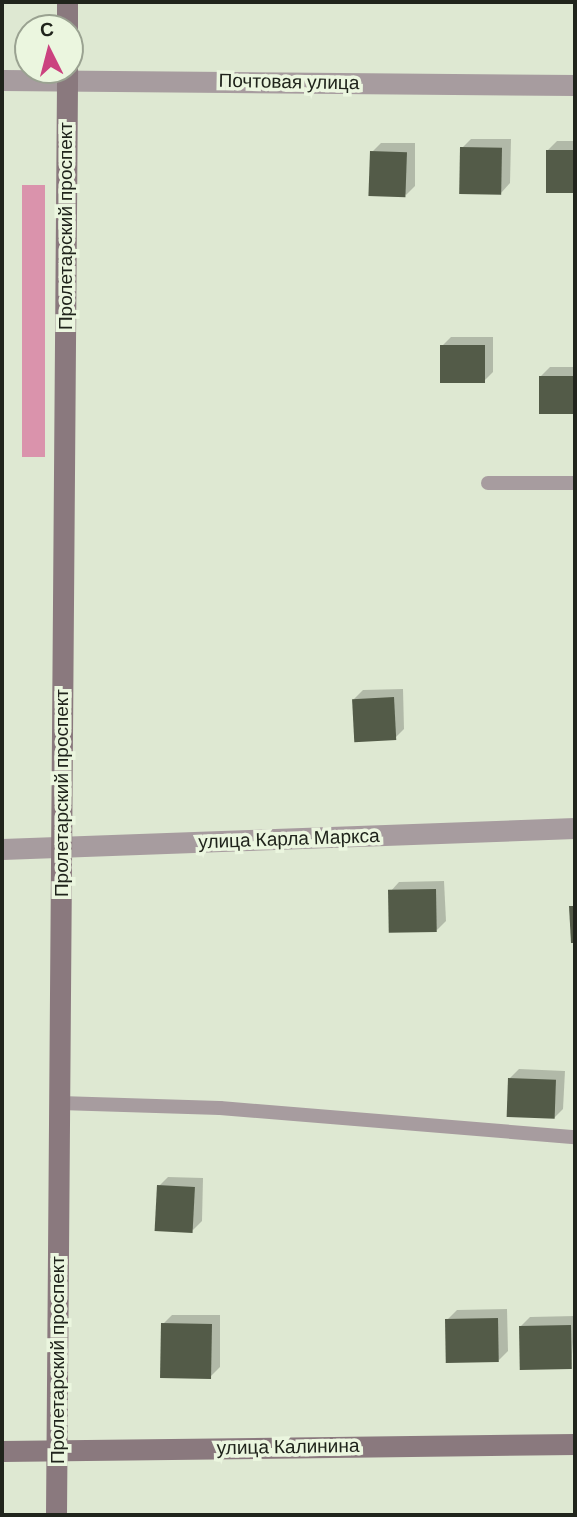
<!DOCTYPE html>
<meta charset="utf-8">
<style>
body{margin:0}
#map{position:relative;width:577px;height:1517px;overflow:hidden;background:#dee8d2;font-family:"DM Sans",sans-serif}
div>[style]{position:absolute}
.forest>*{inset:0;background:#da93ac;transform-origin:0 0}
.shadow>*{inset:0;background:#0003}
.building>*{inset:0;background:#535b48;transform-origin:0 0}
.lane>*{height:14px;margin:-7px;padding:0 7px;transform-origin:7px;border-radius:7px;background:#a79c9f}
.street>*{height:21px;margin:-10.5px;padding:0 10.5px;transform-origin:10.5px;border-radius:10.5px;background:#a79c9f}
.secondary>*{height:21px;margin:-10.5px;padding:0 10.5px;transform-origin:10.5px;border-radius:10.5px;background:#8a797e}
span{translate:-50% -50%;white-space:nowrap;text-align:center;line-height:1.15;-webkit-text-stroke:7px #ebf6df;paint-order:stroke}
.street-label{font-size:19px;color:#20241c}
.frame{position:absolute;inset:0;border:4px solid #20241c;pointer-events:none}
.north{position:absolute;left:14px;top:14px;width:70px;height:70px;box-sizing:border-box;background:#ebf6df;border:2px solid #9aa291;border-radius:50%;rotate:354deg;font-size:19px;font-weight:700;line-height:28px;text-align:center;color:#20241c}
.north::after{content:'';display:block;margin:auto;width:24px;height:32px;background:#cb427f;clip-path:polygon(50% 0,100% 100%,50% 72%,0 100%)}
</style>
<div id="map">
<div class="forest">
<i style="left:45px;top:185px;width:272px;height:23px;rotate:90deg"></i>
</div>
<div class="shadow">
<i style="clip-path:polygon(471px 139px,511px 139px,510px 183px,501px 193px,462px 148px)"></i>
<i style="clip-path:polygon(557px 141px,575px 141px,575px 192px,547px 191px,548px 150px)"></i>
<i style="clip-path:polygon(381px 143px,415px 143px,415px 186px,406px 195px,372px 152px)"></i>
<i style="clip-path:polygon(451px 337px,493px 337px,493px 372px,484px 381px,442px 346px)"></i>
<i style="clip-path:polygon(550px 367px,575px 367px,575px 412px,541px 412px,540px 377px)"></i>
<i style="clip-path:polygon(403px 689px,404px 729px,395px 738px,354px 699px,363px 690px)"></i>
<i style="clip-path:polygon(444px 881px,446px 921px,437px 930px,390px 892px,399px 882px)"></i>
<i style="clip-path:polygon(519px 1069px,565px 1071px,563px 1109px,554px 1118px,510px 1078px)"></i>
<i style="clip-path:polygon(168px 1177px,203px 1178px,202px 1221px,193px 1230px,159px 1186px)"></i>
<i style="clip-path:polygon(507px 1309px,508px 1351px,499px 1360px,447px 1320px,457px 1310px)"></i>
<i style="clip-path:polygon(172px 1315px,220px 1315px,220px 1367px,211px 1376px,163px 1324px)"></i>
<i style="clip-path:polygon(575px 1316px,571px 1368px,520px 1327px,530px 1317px)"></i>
</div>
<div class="building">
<i style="left:460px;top:147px;width:42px;height:47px;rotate:1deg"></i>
<i style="left:546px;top:150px;width:29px;height:43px"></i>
<i style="left:370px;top:151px;width:37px;height:45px;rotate:2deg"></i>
<i style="left:440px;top:345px;width:45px;height:38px"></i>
<i style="left:539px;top:376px;width:36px;height:38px"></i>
<i style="left:394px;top:697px;width:43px;height:42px;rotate:87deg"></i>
<i style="left:436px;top:889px;width:43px;height:48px;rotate:89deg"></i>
<i style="clip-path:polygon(569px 906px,575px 906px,575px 943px,571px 943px)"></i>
<i style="left:508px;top:1078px;width:48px;height:39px;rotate:2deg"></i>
<i style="left:157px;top:1185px;width:38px;height:46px;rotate:3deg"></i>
<i style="left:498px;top:1318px;width:44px;height:53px;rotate:89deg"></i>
<i style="left:161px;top:1323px;width:51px;height:55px;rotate:1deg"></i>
<i style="left:571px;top:1325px;width:44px;height:52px;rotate:89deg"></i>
</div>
<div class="lane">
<i style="left:488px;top:483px;width:87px"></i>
<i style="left:60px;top:1103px;width:160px;rotate:1.8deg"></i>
<i style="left:220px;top:1108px;width:356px;rotate:4.7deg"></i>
</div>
<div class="street">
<i style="left:2px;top:80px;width:573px;rotate:0.5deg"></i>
<i style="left:2px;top:849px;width:573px;rotate:-2.1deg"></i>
</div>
<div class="secondary">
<i style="left:67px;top:28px;width:26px;rotate:-90deg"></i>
<i style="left:2px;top:1451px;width:573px;rotate:-0.7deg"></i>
<i style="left:56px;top:1515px;width:1445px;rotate:-89.56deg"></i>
</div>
<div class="street-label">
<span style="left:289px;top:82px;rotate:1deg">Почтовая улица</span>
<span style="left:66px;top:226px;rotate:-90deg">Пролетарский проспект</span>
<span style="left:62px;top:793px;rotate:-90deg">Пролетарский проспект</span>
<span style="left:289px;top:839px;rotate:-2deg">улица Карла Маркса</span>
<span style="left:58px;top:1360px;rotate:-90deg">Пролетарский проспект</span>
<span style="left:288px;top:1447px;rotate:-1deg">улица Калинина</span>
</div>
<div class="frame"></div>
<div class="north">С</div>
</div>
